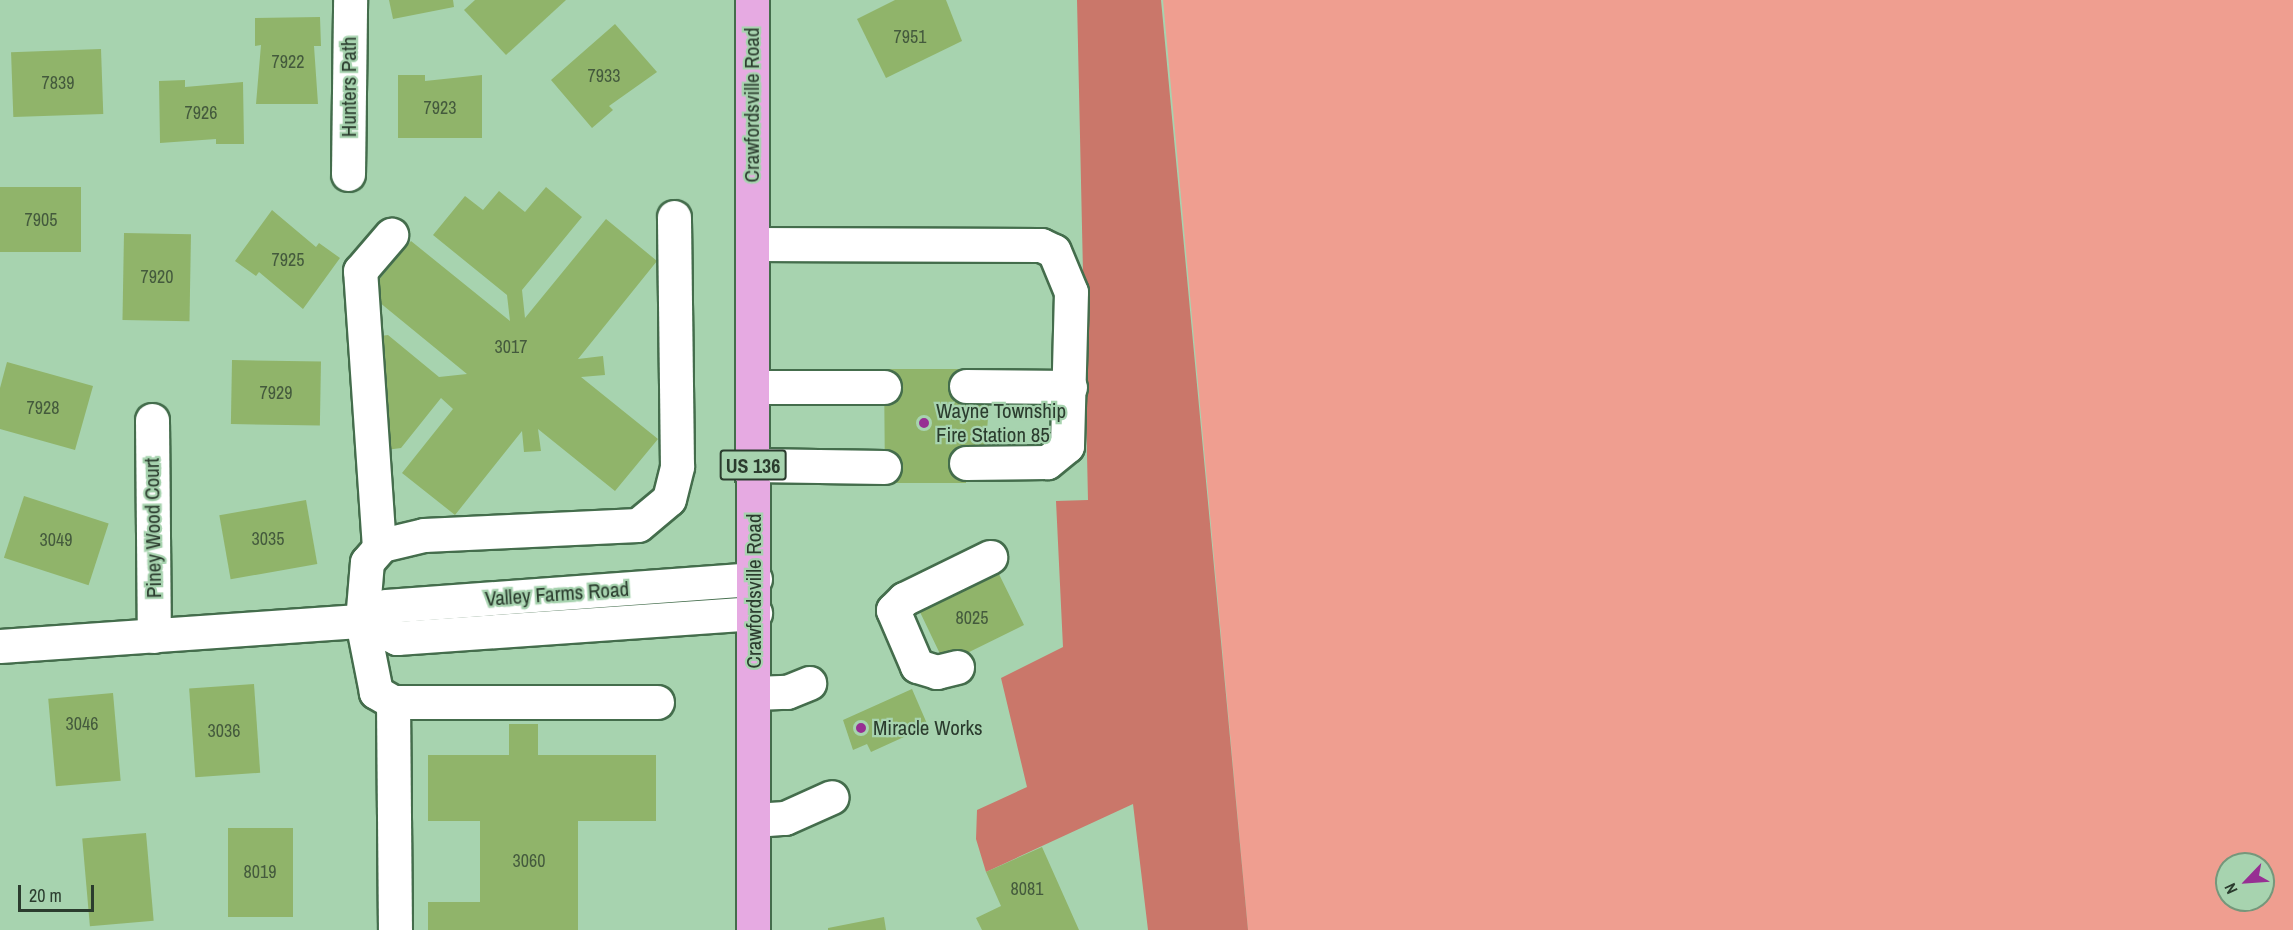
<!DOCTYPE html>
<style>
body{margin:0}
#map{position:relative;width:2293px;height:930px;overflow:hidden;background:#a7d3af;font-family:"Archivo Narrow",sans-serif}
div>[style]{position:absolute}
.green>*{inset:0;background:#ef9e90}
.forest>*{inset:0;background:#ca776a}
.building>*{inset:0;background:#90b46a;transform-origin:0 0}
.roads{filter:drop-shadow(2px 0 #446d4c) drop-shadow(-2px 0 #446d4c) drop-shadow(0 2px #446d4c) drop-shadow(0 -2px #446d4c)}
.minor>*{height:33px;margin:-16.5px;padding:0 16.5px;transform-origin:16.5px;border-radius:16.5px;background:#fff}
.major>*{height:33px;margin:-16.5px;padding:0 16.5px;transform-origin:16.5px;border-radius:16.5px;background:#e6aae2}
.dots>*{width:16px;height:16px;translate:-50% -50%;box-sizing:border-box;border:3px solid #a7d3af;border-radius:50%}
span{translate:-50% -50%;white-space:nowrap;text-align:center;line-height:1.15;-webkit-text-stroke:4.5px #a7d3af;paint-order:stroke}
.number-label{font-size:18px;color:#445a3d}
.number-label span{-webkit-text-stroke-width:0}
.shield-label span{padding:2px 4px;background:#a7d3af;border:2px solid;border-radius:4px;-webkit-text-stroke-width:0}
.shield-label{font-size:20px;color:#2b3c2e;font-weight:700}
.street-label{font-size:21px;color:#2b3c2e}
.poi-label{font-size:21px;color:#2b3c2e}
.left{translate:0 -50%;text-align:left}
.north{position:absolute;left:2215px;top:852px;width:60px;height:60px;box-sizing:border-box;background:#a7d3af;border:2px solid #75977b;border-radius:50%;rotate:245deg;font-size:16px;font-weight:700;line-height:24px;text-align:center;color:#2b3c2e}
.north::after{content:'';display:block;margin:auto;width:21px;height:27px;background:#972f93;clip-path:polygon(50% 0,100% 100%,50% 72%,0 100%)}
.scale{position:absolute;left:18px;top:885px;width:76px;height:27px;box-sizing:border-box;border:3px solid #2b3c2e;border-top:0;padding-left:8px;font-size:18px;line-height:21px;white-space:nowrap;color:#2b3c2e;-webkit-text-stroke:4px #a7d3af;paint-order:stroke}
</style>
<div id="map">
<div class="green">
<i style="clip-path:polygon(evenodd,1163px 0,2293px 0,2293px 930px,1248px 930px,1163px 0,2227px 864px,2263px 864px,2263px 900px,2227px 900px,2227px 864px)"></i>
</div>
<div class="forest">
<i style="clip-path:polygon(1077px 0,1161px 0,1248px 930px,1148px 930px,1133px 804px,986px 872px,976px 839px,977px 810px,1027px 787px,1001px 678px,1063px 647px,1056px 501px,1088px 500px)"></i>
</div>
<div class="building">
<i style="clip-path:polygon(389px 0,453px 0,454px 7px,393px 19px)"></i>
<i style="clip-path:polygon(475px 0,566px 0,506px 55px,464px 10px)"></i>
<i style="clip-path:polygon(895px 0,946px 0,962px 41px,886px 78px,857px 19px)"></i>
<i style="clip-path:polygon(320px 17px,321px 46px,314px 46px,318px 104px,256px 104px,261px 45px,255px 46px,255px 18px)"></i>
<i style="clip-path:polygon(615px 24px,657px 72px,609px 106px,613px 110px,592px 128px,551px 80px)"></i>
<i style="left:101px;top:49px;width:65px;height:90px;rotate:88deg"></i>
<i style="clip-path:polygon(398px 75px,425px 75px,425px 81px,482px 75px,482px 138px,398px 138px)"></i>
<i style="clip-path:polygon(185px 80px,185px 87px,243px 82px,244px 144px,216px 144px,216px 139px,160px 143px,159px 81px)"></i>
<i style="left:81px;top:187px;width:65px;height:81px;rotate:90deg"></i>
<i style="clip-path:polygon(546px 187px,582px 217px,522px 290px,525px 318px,606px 219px,657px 261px,578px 359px,603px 356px,605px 375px,581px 377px,658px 439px,615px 491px,538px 429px,541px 451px,524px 452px,522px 431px,455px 515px,402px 473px,453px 409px,441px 398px,401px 448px,386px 450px,373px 337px,388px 335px,439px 377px,467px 374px,368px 293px,411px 241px,510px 321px,507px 295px,433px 235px,465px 196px,483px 210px,499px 191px,525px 212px)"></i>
<i style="clip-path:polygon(272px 210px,316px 247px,319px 243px,340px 258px,303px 309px,259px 272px,256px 276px,235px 261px)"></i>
<i style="left:124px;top:233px;width:67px;height:87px;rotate:1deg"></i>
<i style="left:232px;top:360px;width:89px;height:64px;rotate:1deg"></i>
<i style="clip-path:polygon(7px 362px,93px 386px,75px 450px,0 429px,0 388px)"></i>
<i style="clip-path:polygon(884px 369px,966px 369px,966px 403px,989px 403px,986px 446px,966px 446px,966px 483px,885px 483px)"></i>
<i style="left:24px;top:496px;width:89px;height:65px;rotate:18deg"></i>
<i style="left:306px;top:500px;width:65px;height:88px;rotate:80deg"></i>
<i style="clip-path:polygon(995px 566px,1024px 625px,953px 660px,942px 658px,919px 610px,929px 606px,926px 599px)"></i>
<i style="left:254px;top:684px;width:89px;height:65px;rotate:86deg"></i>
<i style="clip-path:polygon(912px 689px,928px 726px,871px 752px,867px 744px,853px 750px,843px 720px)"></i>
<i style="left:113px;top:693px;width:88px;height:65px;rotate:85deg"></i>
<i style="clip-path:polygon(509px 724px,538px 724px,538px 755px,656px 755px,656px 821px,578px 821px,578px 930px,428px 930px,428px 902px,480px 902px,480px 821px,428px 821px,428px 755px,509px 755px)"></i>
<i style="left:228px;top:828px;width:65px;height:89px"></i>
<i style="left:146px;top:833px;width:88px;height:64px;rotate:85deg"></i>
<i style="clip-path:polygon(1042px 847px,1079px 930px,982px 930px,976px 918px,1001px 906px,986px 872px)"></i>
<i style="clip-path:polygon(884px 917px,886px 930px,828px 930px,828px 928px)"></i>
</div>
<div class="roads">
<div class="minor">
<i style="left:348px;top:174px;width:174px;rotate:-89.3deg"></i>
<i style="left:752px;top:244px;width:289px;rotate:0.2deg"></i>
<i style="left:1041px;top:245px;width:14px;rotate:25deg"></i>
<i style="left:1054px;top:251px;width:44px;rotate:67.5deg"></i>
<i style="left:1071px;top:292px;width:154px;rotate:91.5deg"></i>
<i style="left:1067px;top:446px;width:26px;rotate:141deg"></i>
<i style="left:1047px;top:462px;width:81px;rotate:179.3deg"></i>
<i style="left:966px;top:386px;width:104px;rotate:0.6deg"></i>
<i style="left:753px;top:387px;width:131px"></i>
<i style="left:152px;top:420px;width:216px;rotate:89.5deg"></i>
<i style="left:753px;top:465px;width:131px;rotate:0.9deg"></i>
<i style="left:379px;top:548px;width:278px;rotate:-93.9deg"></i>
<i style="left:360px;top:271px;width:48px;rotate:-49.3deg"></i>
<i style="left:362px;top:621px;width:39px;rotate:26deg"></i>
<i style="left:397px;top:638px;width:359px;rotate:-4deg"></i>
<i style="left:0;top:646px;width:363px;rotate:-4deg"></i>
<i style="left:362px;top:621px;width:28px;rotate:-32deg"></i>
<i style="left:386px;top:606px;width:370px;rotate:-4.2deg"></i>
<i style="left:957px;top:667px;width:21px;rotate:166deg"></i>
<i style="left:937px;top:672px;width:21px;rotate:-163deg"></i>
<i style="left:917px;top:666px;width:61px;rotate:-113.2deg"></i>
<i style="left:893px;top:610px;width:16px;rotate:-45deg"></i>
<i style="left:904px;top:599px;width:96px;rotate:-26deg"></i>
<i style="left:754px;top:693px;width:33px;rotate:-2deg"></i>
<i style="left:787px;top:692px;width:24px;rotate:-22deg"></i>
<i style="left:393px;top:702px;width:228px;rotate:89.5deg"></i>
<i style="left:657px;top:702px;width:264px;rotate:180deg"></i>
<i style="left:393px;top:702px;width:20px;rotate:-150deg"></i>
<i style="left:376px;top:692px;width:72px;rotate:-101.2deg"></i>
<i style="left:362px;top:621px;width:59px;rotate:-85.2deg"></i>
<i style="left:367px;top:562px;width:23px;rotate:-49deg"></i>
<i style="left:382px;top:545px;width:43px;rotate:-13.4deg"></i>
<i style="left:424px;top:535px;width:214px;rotate:-2.7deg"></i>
<i style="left:638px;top:525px;width:40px;rotate:-40deg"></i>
<i style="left:669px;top:499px;width:34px;rotate:-76deg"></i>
<i style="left:677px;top:466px;width:249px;rotate:-90.7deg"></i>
<i style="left:754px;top:820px;width:31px;rotate:-4deg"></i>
<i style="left:785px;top:818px;width:51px;rotate:-24.1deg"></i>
</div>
<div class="major">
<i style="left:752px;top:0;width:930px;rotate:89.94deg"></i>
</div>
</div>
<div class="dots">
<i style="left:924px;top:423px;background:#972f93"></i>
<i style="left:861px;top:728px;background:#972f93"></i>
</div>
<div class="number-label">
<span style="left:910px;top:37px">7951</span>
<span style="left:288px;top:62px">7922</span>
<span style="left:604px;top:76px">7933</span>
<span style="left:58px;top:83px">7839</span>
<span style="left:440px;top:108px">7923</span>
<span style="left:201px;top:113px">7926</span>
<span style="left:41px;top:220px">7905</span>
<span style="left:288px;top:260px">7925</span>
<span style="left:157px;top:277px">7920</span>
<span style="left:511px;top:347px">3017</span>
<span style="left:276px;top:393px">7929</span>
<span style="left:43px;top:408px">7928</span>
<span style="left:268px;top:539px">3035</span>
<span style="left:56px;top:540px">3049</span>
<span style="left:972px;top:618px">8025</span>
<span style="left:82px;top:724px">3046</span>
<span style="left:224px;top:731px">3036</span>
<span style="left:529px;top:861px">3060</span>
<span style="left:260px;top:872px">8019</span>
<span style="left:1027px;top:889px">8081</span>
</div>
<div class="shield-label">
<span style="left:753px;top:465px">US 136</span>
</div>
<div class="street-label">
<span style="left:349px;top:87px;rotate:-90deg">Hunters Path</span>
<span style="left:752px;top:105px;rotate:-90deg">Crawfordsville Road</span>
<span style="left:153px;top:528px;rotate:-91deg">Piney Wood Court</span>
<span style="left:754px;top:591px;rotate:-90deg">Crawfordsville Road</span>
<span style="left:557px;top:594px;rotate:-4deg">Valley Farms Road</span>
</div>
<div class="poi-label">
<span class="left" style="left:936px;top:423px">Wayne Township<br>Fire Station 85</span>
<span class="left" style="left:873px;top:728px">Miracle Works</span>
</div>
<div class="north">N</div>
<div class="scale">20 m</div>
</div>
